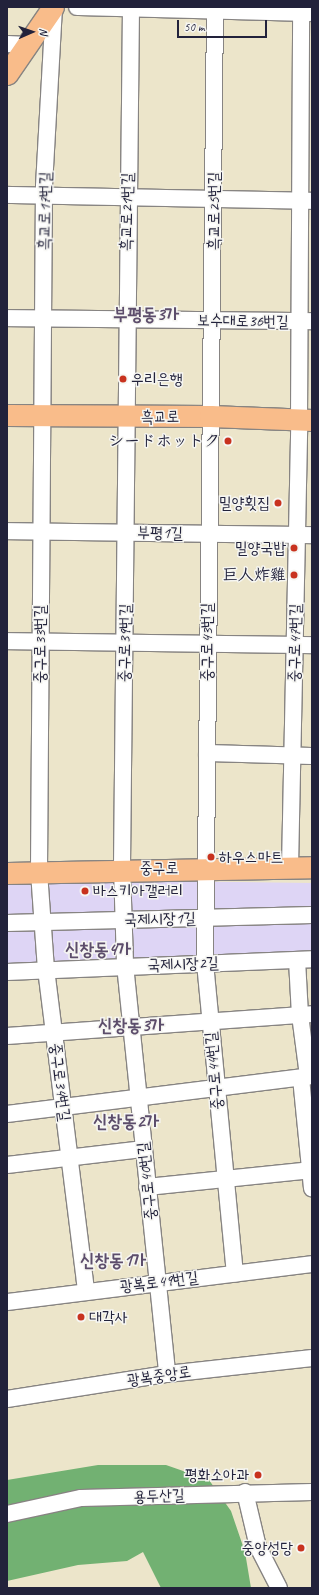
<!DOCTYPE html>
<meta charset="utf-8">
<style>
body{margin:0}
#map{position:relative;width:319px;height:1595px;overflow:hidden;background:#ece5ca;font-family:Caveat,"LXGW WenKai TC","Poor Story","Klee One",sans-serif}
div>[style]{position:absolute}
.built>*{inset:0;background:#ded5f5}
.forest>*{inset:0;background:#72b172}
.roads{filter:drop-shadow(1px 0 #878482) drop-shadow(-1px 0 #878482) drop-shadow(0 1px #878482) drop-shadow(0 -1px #878482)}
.minor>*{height:16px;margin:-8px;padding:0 8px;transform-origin:8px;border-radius:8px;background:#fff}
.major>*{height:21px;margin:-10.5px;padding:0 10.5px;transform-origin:10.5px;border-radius:10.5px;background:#f9bc8a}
.dots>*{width:11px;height:11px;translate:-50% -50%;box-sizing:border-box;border:2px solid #f6f6f2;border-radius:50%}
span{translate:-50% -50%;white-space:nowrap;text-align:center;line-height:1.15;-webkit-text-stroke:3px #f6f6f2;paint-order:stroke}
.street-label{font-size:16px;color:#22223b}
.poi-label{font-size:16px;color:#22223b}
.left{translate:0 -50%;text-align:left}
.right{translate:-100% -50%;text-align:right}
.quarter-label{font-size:18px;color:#5c4d6b;font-weight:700}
.frame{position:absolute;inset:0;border:8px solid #22223b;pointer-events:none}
.north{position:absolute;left:12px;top:12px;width:40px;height:40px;-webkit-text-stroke:3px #f6f6f2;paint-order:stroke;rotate:88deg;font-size:11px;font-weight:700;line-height:16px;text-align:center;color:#22223b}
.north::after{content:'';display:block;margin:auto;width:14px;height:18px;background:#22223b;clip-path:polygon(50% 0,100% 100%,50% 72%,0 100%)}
.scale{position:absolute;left:177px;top:20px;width:90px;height:18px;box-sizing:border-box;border:2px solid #22223b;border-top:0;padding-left:5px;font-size:12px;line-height:14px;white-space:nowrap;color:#22223b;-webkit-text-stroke:3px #f6f6f2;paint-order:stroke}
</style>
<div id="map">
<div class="built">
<i style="clip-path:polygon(7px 879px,312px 883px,312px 958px,7px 971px)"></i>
</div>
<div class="forest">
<i style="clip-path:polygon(98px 1465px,166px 1465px,209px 1480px,231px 1511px,245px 1552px,251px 1588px,161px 1588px,143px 1552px,127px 1561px,78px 1565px,7px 1581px,7px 1480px)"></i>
</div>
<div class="roads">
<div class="minor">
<i style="left:54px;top:7px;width:180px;rotate:93.2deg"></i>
<i style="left:44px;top:187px;width:685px;rotate:90.42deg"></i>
<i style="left:39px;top:872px;width:97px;rotate:85.9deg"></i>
<i style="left:46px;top:969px;width:325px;rotate:82.9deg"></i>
<i style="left:77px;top:7px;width:233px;rotate:1.5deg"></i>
<i style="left:131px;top:7px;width:861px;rotate:90.6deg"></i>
<i style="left:122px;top:868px;width:97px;rotate:88.2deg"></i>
<i style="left:125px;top:965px;width:411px;rotate:84.1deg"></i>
<i style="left:215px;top:7px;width:956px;rotate:90.6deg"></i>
<i style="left:205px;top:963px;width:312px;rotate:84.5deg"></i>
<i style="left:7px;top:44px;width:21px;rotate:3deg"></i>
<i style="left:7px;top:195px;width:305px;rotate:1.1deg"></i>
<i style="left:7px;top:318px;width:305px;rotate:0.6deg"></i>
<i style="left:7px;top:531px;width:305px;rotate:0.8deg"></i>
<i style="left:7px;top:641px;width:305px;rotate:0.8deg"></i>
<i style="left:207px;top:753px;width:105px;rotate:1.6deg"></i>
<i style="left:290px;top:867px;width:447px;rotate:-88.8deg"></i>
<i style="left:299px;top:420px;width:413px;rotate:-89.7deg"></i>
<i style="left:7px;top:923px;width:305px;rotate:-1.5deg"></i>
<i style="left:297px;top:960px;width:55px;rotate:86.9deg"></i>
<i style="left:300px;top:1015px;width:62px;rotate:82.5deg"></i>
<i style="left:7px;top:972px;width:305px;rotate:-2.4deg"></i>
<i style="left:7px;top:1036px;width:306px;rotate:-4.1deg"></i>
<i style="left:301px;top:1078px;width:111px;rotate:84.3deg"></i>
<i style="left:7px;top:1114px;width:307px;rotate:-7.1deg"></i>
<i style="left:7px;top:1165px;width:138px;rotate:-6.7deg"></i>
<i style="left:147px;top:1187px;width:166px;rotate:-5.9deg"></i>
<i style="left:7px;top:1302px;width:307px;rotate:-7.1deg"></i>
<i style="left:7px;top:1399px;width:162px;rotate:-8.9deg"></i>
<i style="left:167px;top:1374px;width:146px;rotate:-6.3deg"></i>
<i style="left:245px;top:1492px;width:57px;rotate:76.7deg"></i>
<i style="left:258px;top:1547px;width:46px;rotate:62.9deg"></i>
<i style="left:7px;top:1514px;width:76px;rotate:-12.2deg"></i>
<i style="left:81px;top:1498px;width:231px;rotate:-1.5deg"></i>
</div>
<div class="major">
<i style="left:7px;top:74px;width:81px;rotate:-55.5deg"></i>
<i style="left:7px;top:415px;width:203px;rotate:0.3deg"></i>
<i style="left:210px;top:416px;width:102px;rotate:2.2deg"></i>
<i style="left:7px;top:873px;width:305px;rotate:-1.1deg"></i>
</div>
</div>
<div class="dots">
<i style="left:123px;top:379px;background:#c8321e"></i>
<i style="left:228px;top:441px;background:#c8321e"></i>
<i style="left:278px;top:503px;background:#c8321e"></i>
<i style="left:294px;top:548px;background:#c8321e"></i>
<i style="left:294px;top:575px;background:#c8321e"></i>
<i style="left:211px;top:857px;background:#c8321e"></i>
<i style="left:85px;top:891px;background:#c8321e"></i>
<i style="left:81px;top:1317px;background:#c8321e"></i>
<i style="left:258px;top:1475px;background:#c8321e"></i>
<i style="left:301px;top:1548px;background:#c8321e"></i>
</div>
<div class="street-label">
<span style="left:45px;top:211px;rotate:-89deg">흑교로17번길</span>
<span style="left:214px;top:211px;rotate:-90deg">흑교로25번길</span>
<span style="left:127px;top:212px;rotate:-89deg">흑교로21번길</span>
<span style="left:243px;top:321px;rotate:1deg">보수대로36번길</span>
<span style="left:160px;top:417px;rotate:-1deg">흑교로</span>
<span style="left:160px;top:533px;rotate:1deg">부평1길</span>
<span style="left:207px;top:642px;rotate:-90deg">중구로43번길</span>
<span style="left:125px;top:643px;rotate:-89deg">중구로39번길</span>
<span style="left:295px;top:643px;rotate:-89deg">중구로47번길</span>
<span style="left:40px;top:644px;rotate:-90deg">중구로33번길</span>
<span style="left:159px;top:868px">중구로</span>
<span style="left:160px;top:919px;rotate:-1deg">국제시장1길</span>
<span style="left:183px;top:964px;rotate:-2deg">국제시장2길</span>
<span style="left:214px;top:1071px;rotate:-95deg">중구로44번길</span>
<span style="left:60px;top:1082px;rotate:83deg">중구로34번길</span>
<span style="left:147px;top:1181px;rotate:-96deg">중구로40번길</span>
<span style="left:159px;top:1282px;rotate:-7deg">광복로49번길</span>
<span style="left:159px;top:1376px;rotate:-8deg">광복중앙로</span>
<span style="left:159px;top:1496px;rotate:-2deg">용두산길</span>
</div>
<div class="poi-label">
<span class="left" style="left:131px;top:379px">우리은행</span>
<span class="right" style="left:220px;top:441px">シードホットク</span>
<span class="right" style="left:270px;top:503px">밀양횟집</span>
<span class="right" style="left:286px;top:548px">밀양국밥</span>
<span class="right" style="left:286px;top:575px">巨人炸雞</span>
<span class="left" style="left:219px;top:857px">하우스마트</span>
<span class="left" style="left:93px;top:891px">바스키아갤러리</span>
<span class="left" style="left:89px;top:1317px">대각사</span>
<span class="right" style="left:249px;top:1475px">평화소아과</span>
<span class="right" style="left:293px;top:1548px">중앙성당</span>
</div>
<div class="quarter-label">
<span style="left:146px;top:314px">부평동3가</span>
<span style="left:98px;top:949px">신창동4가</span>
<span style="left:131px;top:1025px">신창동3가</span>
<span style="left:126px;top:1121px">신창동2가</span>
<span style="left:113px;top:1260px">신창동1가</span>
</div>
<div class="frame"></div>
<div class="north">N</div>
<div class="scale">50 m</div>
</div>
